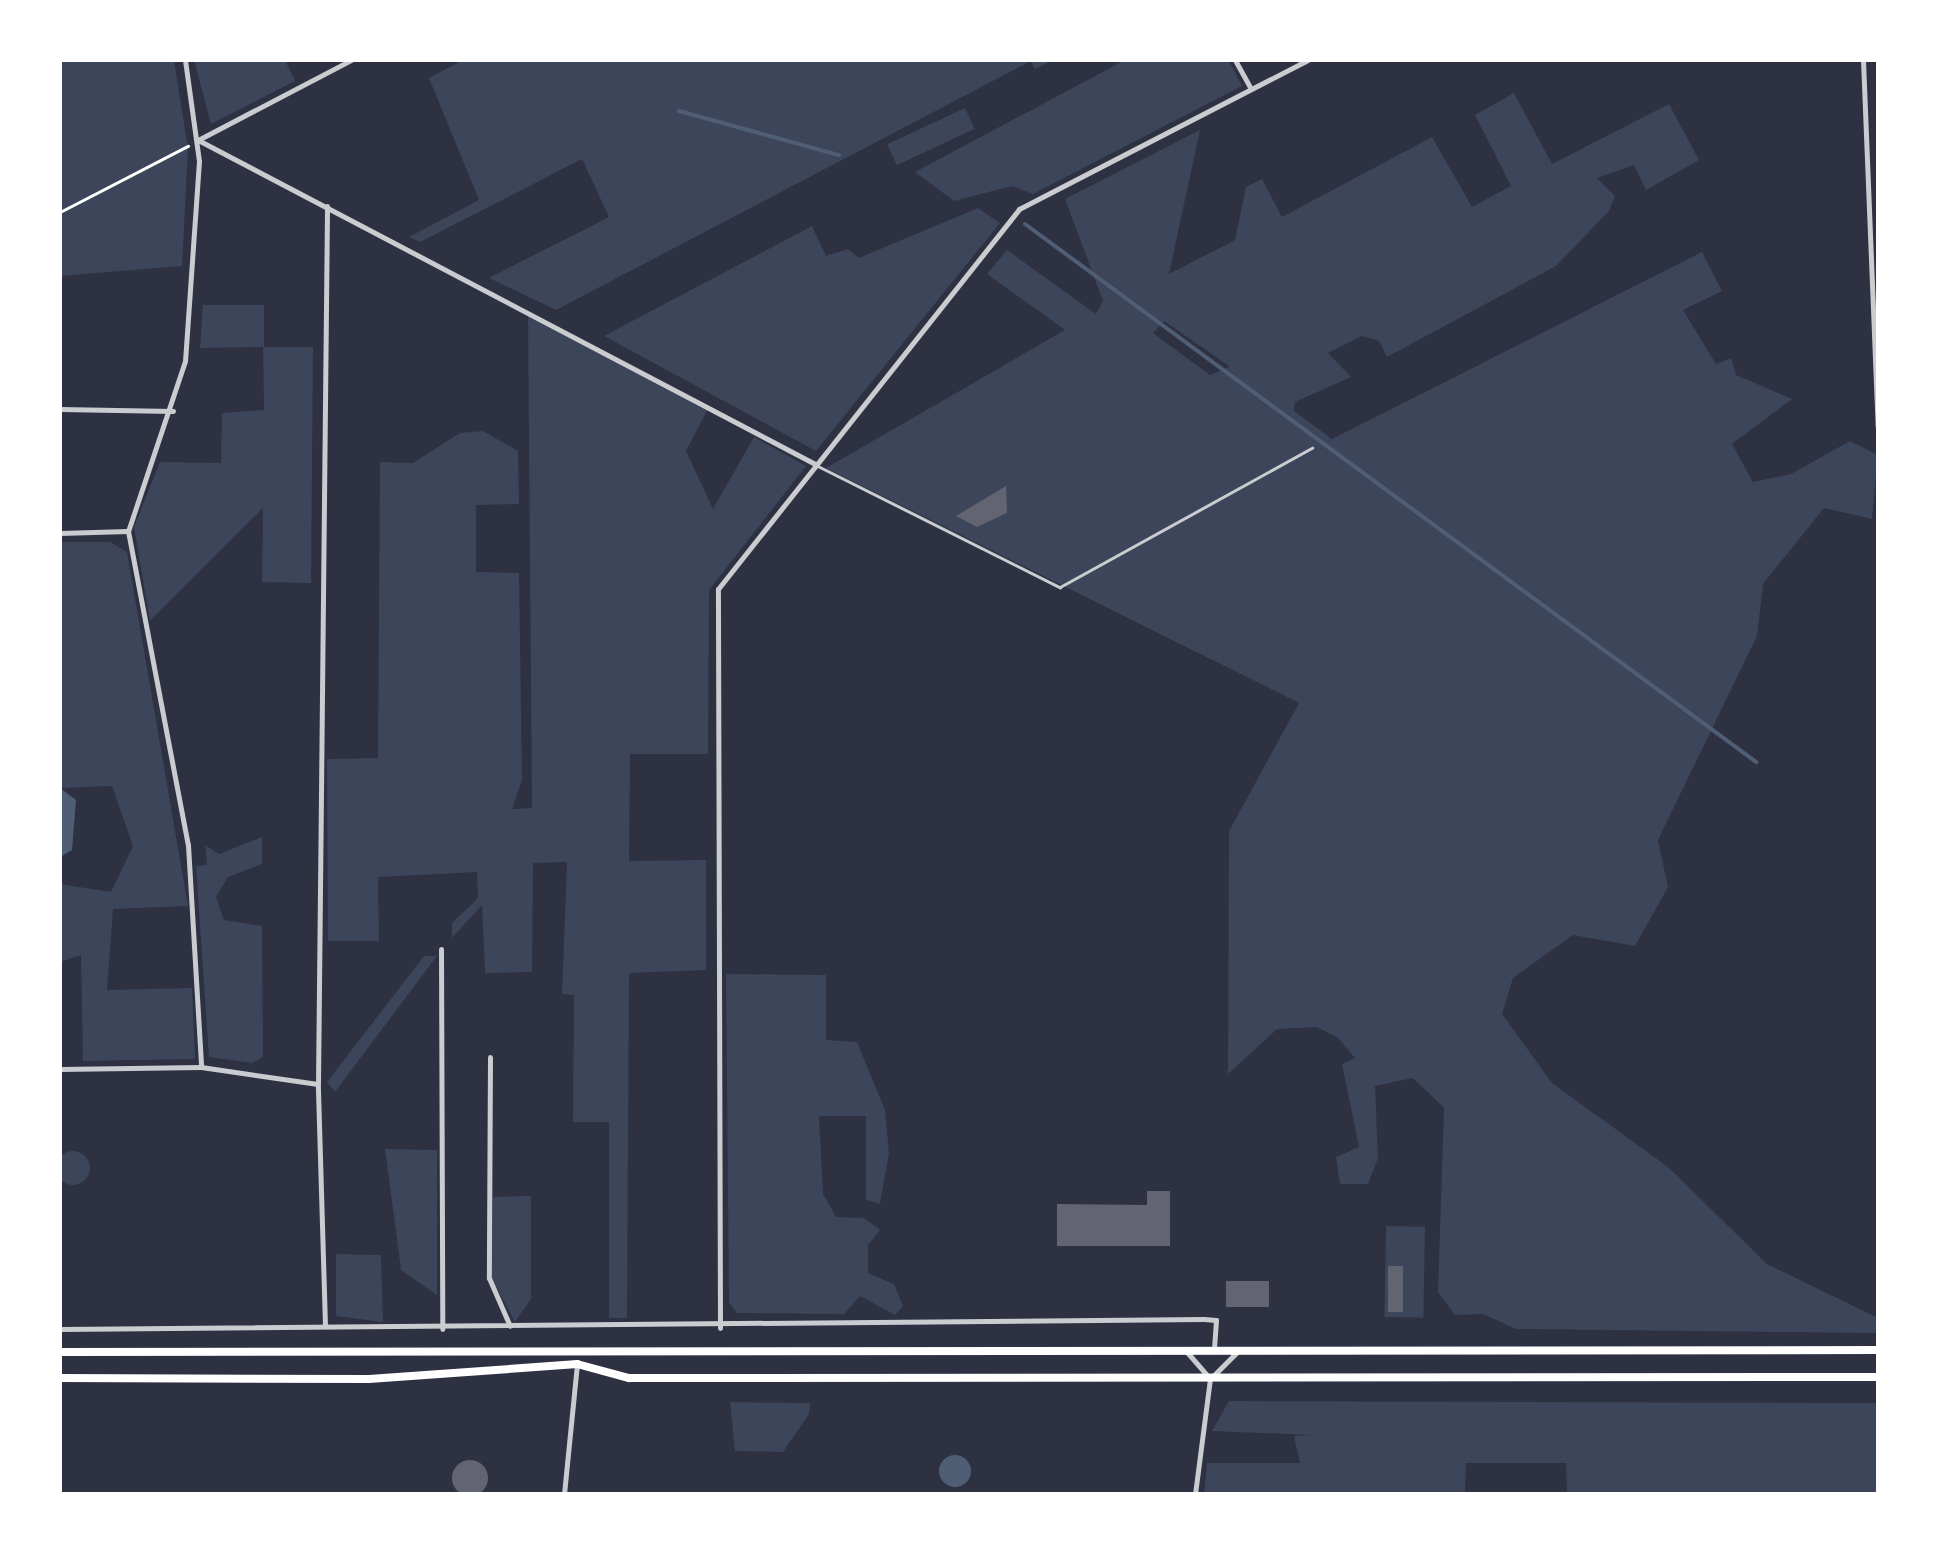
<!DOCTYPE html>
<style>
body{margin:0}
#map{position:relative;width:1938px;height:1554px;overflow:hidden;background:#2d3142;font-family:"PT Sans Narrow",sans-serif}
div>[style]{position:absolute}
.green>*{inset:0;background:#3c4559;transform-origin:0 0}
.round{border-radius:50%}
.water>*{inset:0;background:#4f5d75}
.stream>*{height:4px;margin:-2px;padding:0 2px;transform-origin:2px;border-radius:2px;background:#4f5d75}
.building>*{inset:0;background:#626471;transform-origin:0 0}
.path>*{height:2.5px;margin:-1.25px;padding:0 1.25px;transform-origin:1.25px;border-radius:1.25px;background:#fff}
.service>*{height:2.5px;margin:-1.25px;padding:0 1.25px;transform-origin:1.25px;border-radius:1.25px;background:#caccd0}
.minor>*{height:5px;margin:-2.5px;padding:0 2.5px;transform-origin:2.5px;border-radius:2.5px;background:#caccd0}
.secondary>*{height:8px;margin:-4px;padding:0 4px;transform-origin:4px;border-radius:4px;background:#fff}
span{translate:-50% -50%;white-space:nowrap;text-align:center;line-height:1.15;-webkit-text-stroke:8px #fff;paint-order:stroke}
.frame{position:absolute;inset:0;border:62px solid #fff;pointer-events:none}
</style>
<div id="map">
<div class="green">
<i style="clip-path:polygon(60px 60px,174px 60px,188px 149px,182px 266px,60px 276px)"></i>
<i style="clip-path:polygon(194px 60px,285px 60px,295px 81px,211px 124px)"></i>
<i style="clip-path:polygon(463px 60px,1053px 60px,1035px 69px,1031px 61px,556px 310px,489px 278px,609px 217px,582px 159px,420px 242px,409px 237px,479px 200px,429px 78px)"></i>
<i style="clip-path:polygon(1125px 60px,1228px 60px,1242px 86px,1033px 194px,1012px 186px,954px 201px,915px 172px)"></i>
<i style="clip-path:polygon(evenodd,1514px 93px,1552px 164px,1669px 104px,1699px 160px,1646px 190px,1634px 165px,1597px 178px,1615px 196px,1609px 211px,1556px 266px,1387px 357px,1379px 341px,1362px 336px,1328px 353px,1351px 377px,1295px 402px,1294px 411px,1332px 439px,1702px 252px,1722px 291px,1683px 310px,1716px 364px,1731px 358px,1736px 375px,1792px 399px,1732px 444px,1753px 482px,1791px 474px,1850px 441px,1878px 455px,1872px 519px,1824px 508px,1763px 584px,1757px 636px,1658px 840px,1668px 887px,1635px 946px,1573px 935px,1513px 978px,1502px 1014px,1552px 1083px,1668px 1167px,1767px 1264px,1878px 1318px,1878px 1333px,1516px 1329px,1483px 1314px,1455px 1315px,1438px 1292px,1444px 1108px,1413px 1078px,1375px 1086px,1378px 1158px,1368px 1184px,1340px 1184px,1336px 1157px,1359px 1147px,1342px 1064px,1355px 1058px,1337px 1037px,1317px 1027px,1277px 1029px,1228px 1074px,1229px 831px,1299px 703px,826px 468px,1065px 330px,987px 274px,1007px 250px,1096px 314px,1103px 301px,1065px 199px,1200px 130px,1169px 274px,1235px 240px,1246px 187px,1262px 179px,1282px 217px,1432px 137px,1472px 207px,1511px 186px,1475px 115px,1514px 93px,1164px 321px,1229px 366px,1229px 367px,1210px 375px,1153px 333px,1164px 321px)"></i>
<i style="left:965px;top:108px;width:23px;height:86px;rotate:65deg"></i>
<i style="clip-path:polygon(978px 208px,1000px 223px,816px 451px,604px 336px,812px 226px,826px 256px,848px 249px,859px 258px)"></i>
<i style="clip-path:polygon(203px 305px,264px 305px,264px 347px,313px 347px,311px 583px,262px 582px,263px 508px,150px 621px,134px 527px,160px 462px,221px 463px,222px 413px,264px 410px,263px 347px,200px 348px)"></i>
<i style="clip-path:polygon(528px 315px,707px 411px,686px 451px,713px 509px,754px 437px,806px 466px,709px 590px,708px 754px,630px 754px,629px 861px,706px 860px,706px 970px,629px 973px,627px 1318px,609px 1318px,609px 1122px,573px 1122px,574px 995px,562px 994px,567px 862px,533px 863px,532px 972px,485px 973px,482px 905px,452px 938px,452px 923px,478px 898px,477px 872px,378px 877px,379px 941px,328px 941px,327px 759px,378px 758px,380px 462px,413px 463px,460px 433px,483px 431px,518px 451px,519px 504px,476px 505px,476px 572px,519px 573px,522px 780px,512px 809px,532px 808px)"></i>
<i style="clip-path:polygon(60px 542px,110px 542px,127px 552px,188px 906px,113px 909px,107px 990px,192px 988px,195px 1059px,83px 1061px,81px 955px,60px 962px,60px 884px,111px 892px,133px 846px,112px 786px,60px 788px)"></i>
<i style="clip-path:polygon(262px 837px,262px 864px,228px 877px,216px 897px,224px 920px,262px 926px,263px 1057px,252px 1063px,209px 1057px,196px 866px,207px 865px,205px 845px,219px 854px)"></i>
<i style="clip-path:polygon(424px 956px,437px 956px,335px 1092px,327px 1082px)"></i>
<i style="clip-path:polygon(726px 974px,826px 975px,826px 1040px,857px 1042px,885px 1110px,889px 1153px,880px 1204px,866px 1200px,866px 1116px,819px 1116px,823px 1194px,836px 1217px,864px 1218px,880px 1230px,868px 1245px,868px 1273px,894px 1284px,903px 1306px,895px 1315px,860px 1296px,844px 1314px,737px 1313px,729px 1303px)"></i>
<i style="clip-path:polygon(385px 1149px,437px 1150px,437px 1295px,401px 1270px)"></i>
<i class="round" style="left:56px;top:1151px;width:34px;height:34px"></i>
<i style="clip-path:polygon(531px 1196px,531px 1299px,515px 1322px,491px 1277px,493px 1197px)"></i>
<i style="left:1386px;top:1226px;width:39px;height:91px;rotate:1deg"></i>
<i style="clip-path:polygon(336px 1254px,381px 1255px,383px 1322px,336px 1316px)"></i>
<i style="clip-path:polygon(1229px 1401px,1878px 1403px,1878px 1494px,1567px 1494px,1566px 1463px,1466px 1463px,1465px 1494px,1204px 1494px,1207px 1463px,1300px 1463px,1294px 1436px,1312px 1435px,1212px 1431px)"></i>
<i style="clip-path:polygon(730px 1402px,810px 1403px,809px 1414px,783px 1452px,735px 1451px)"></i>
</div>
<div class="water">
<i style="clip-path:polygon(60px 788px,76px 800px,72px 850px,60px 857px)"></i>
<i class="round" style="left:939px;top:1455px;width:32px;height:32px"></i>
</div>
<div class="stream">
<i style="left:679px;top:111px;width:166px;rotate:15.4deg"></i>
<i style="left:1025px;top:224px;width:908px;rotate:36.35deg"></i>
</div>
<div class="building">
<i style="clip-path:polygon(1006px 486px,1007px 513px,977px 527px,956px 516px)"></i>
<i style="clip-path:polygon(1147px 1191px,1170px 1191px,1170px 1246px,1057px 1246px,1057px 1204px,1147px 1205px)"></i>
<i style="left:1388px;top:1266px;width:15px;height:46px"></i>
<i style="left:1226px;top:1281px;width:43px;height:26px"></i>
<i class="round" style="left:452px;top:1460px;width:36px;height:36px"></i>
</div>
<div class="path">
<i style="left:60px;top:212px;width:144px;rotate:-27.3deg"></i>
</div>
<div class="service">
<i style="left:818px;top:466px;width:271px;rotate:26.6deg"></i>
<i style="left:1060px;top:587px;width:288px;rotate:-28.9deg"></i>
</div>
<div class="minor">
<i style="left:185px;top:60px;width:102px;rotate:82.1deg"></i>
<i style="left:199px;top:161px;width:200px;rotate:94deg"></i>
<i style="left:185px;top:361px;width:179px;rotate:108.5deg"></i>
<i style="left:128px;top:531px;width:320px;rotate:79.2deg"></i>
<i style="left:188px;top:845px;width:222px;rotate:86.6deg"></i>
<i style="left:1235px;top:60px;width:33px;rotate:61deg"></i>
<i style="left:1863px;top:60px;width:367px;rotate:87.7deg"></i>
<i style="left:198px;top:140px;width:697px;rotate:27.7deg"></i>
<i style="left:198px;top:140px;width:173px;rotate:-27.6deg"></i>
<i style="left:60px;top:409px;width:113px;rotate:1deg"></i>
<i style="left:60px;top:533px;width:68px;rotate:-1.7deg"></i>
<i style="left:441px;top:949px;width:380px;rotate:89.8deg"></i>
<i style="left:490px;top:1057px;width:221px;rotate:90.3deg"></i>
<i style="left:489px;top:1278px;width:52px;rotate:66.4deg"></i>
<i style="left:60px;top:1069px;width:141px;rotate:-0.8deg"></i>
<i style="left:201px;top:1067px;width:118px;rotate:8.3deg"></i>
<i style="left:325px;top:1326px;width:242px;rotate:-91.7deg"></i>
<i style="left:318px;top:1084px;width:878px;rotate:-89.41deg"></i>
<i style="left:720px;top:1328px;width:739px;rotate:-90.16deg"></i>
<i style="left:718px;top:589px;width:485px;rotate:-51.6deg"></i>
<i style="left:1019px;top:209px;width:325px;rotate:-27.3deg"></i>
<i style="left:60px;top:1329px;width:1144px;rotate:-0.5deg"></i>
<i style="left:1204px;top:1319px;width:12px;rotate:5deg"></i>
<i style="left:1216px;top:1320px;width:30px;rotate:94deg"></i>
<i style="left:1186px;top:1351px;width:33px;rotate:49deg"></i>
<i style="left:564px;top:1494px;width:131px;rotate:-84.3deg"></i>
<i style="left:1195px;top:1494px;width:116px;rotate:-82.6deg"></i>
<i style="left:1210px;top:1379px;width:38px;rotate:-45deg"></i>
</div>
<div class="secondary">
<i style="left:60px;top:1352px;width:1818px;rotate:-0.06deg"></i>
<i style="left:60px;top:1378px;width:309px;rotate:0.2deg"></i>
<i style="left:369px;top:1379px;width:209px;rotate:-4.1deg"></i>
<i style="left:577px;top:1364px;width:54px;rotate:15.1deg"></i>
<i style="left:629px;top:1378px;width:1249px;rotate:-0.05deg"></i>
</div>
<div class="frame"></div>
</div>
